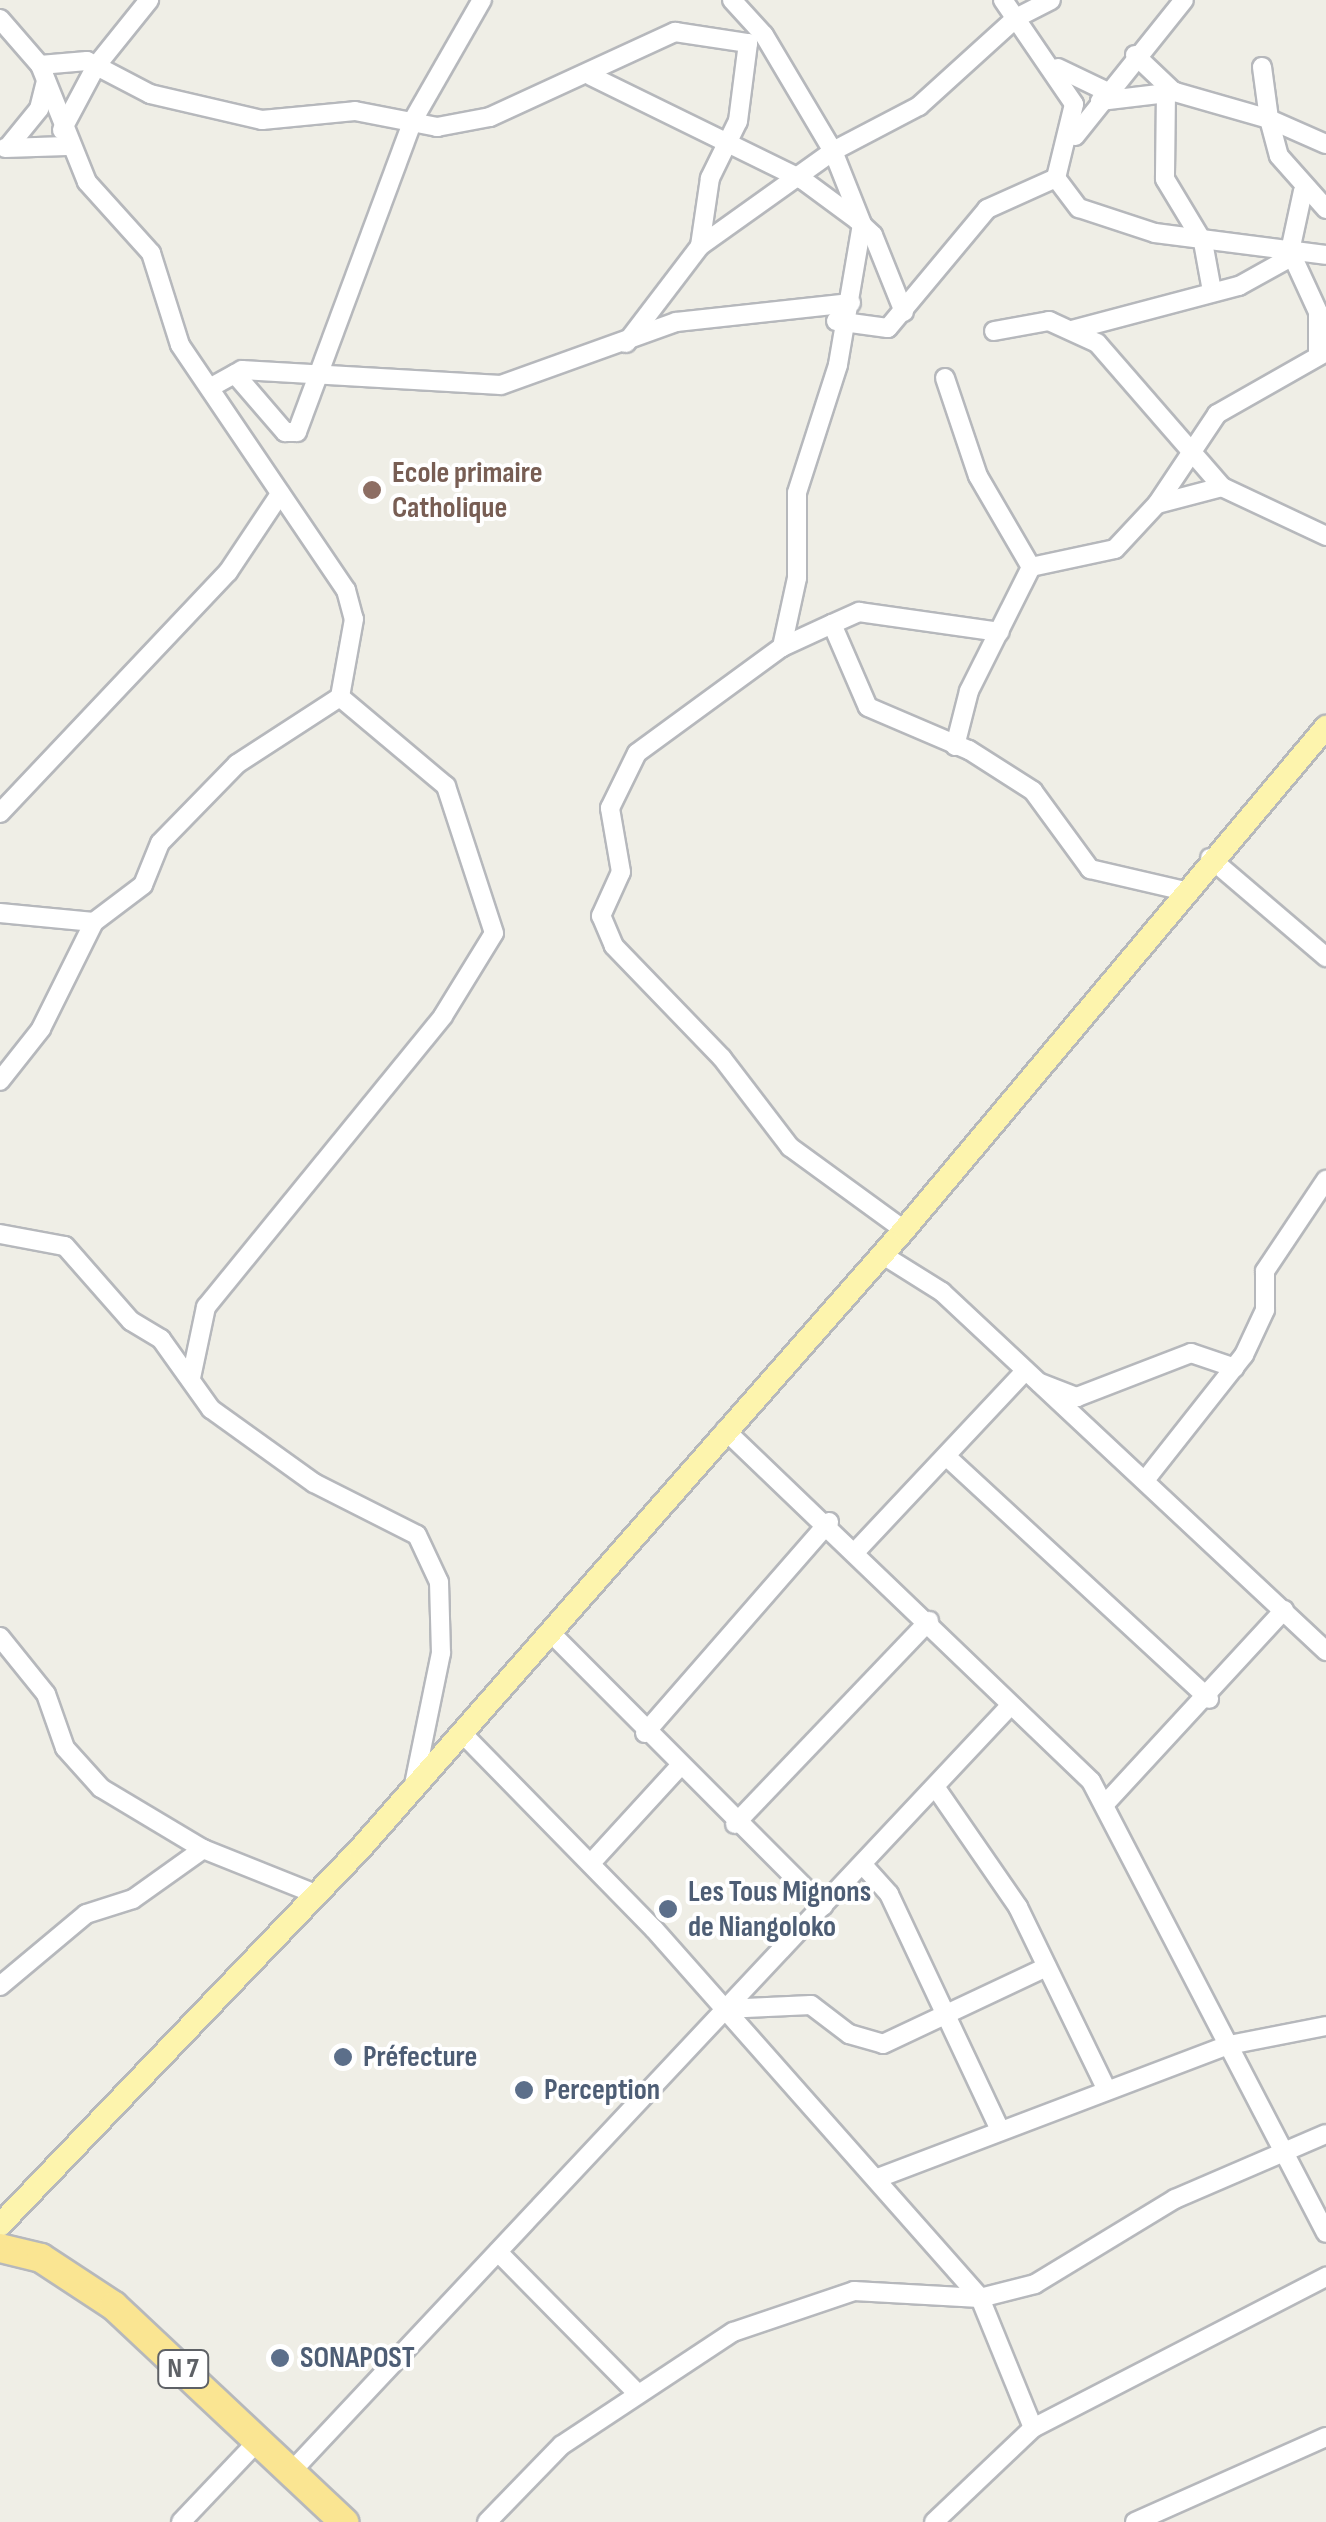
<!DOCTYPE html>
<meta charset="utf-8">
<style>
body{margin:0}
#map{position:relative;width:1326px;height:2522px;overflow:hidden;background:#efeee6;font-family:"Sofia Sans Condensed",sans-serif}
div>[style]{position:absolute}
.roads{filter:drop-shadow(2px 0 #b6b8bc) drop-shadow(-2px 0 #b6b8bc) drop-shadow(0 2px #b6b8bc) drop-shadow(0 -2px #b6b8bc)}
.minor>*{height:18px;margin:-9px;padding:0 9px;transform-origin:9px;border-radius:9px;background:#fff}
.major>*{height:22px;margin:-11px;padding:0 11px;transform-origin:11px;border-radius:11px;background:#fdf4ad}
.highway>*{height:28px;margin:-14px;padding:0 14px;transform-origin:14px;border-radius:14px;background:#fae592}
.dots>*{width:28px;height:28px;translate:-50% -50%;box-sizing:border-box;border:5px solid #fff;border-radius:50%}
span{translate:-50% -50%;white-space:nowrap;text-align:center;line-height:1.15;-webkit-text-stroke:8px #fff;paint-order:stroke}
.shield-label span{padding:2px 8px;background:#fff;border:2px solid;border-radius:8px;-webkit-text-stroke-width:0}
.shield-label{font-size:28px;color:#5e6166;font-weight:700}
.education-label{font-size:30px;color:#785e54;font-weight:700}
.left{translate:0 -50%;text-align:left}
.service-label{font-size:30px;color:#4e5e75;font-weight:700}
</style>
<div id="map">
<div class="roads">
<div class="minor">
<i style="left:732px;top:0;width:47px;rotate:47.6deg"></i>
<i style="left:764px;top:35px;width:135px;rotate:59.3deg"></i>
<i style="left:833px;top:151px;width:79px;rotate:68.3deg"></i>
<i style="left:862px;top:224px;width:143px;rotate:99.7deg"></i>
<i style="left:838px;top:365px;width:134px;rotate:107.8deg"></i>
<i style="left:797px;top:493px;width:85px;rotate:90deg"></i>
<i style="left:797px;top:578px;width:71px;rotate:102.3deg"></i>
<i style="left:0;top:19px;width:61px;rotate:49deg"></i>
<i style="left:40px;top:65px;width:126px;rotate:68.1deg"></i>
<i style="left:87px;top:182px;width:96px;rotate:48deg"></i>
<i style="left:151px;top:253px;width:96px;rotate:72.5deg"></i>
<i style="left:180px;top:345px;width:296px;rotate:55.9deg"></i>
<i style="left:346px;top:590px;width:30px;rotate:75deg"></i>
<i style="left:354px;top:619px;width:79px;rotate:100.2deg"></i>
<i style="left:340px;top:697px;width:123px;rotate:147deg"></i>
<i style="left:237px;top:764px;width:110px;rotate:134.3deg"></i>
<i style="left:160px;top:843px;width:45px;rotate:112deg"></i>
<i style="left:143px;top:885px;width:61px;rotate:142.9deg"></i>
<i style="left:94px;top:922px;width:119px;rotate:116.4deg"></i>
<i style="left:41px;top:1029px;width:66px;rotate:128.3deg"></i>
<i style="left:1135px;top:55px;width:54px;rotate:43.5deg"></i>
<i style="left:40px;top:65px;width:47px;rotate:-4.9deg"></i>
<i style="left:87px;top:61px;width:71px;rotate:27.6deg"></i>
<i style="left:150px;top:94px;width:115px;rotate:13.1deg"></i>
<i style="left:262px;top:120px;width:93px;rotate:-5.5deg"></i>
<i style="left:355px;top:111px;width:84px;rotate:11deg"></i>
<i style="left:437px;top:127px;width:54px;rotate:-10.7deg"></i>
<i style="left:490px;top:117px;width:204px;rotate:-24.7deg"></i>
<i style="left:675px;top:32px;width:74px;rotate:8.6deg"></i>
<i style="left:748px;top:43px;width:79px;rotate:97.3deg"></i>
<i style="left:738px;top:121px;width:64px;rotate:116.2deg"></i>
<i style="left:710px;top:178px;width:69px;rotate:98.4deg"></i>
<i style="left:700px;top:246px;width:122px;rotate:127.3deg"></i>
<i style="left:1262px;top:67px;width:52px;rotate:82.3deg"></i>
<i style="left:1269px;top:119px;width:62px;rotate:23.7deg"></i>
<i style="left:1058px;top:68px;width:55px;rotate:25.6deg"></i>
<i style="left:591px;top:76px;width:236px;rotate:26.1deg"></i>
<i style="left:803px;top:180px;width:67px;rotate:36.5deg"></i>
<i style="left:857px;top:220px;width:22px;rotate:43deg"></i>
<i style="left:873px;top:235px;width:83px;rotate:68.1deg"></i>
<i style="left:1166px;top:92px;width:87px;rotate:90.7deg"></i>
<i style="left:1165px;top:179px;width:74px;rotate:58.9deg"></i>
<i style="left:1203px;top:242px;width:50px;rotate:79.6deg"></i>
<i style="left:1100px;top:101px;width:76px;rotate:-6.8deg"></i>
<i style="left:1175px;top:92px;width:98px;rotate:16deg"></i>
<i style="left:1269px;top:119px;width:38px;rotate:75deg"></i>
<i style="left:1279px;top:156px;width:71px;rotate:48.4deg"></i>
<i style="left:62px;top:130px;width:72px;rotate:-62deg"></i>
<i style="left:96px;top:66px;width:85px;rotate:-51.2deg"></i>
<i style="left:1075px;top:136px;width:174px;rotate:-51.3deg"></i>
<i style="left:8px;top:147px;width:49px;rotate:-50.8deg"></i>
<i style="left:39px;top:109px;width:29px;rotate:-76deg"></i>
<i style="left:5px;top:148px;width:62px;rotate:-1.8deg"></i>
<i style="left:1056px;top:178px;width:38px;rotate:53deg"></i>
<i style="left:1079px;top:208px;width:80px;rotate:18.2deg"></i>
<i style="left:1155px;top:233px;width:172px;rotate:7.3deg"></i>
<i style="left:1303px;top:191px;width:61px;rotate:102.2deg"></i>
<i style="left:1290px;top:251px;width:67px;rotate:65.3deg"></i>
<i style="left:1318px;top:312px;width:44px;rotate:90deg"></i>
<i style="left:700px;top:246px;width:163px;rotate:-35.5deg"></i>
<i style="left:833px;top:151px;width:97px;rotate:-27.6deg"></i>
<i style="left:919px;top:106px;width:131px;rotate:-42.2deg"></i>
<i style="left:1016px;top:18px;width:39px;rotate:-27deg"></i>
<i style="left:836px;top:321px;width:52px;rotate:7.7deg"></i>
<i style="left:888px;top:328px;width:155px;rotate:-50.2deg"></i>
<i style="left:987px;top:209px;width:76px;rotate:-24.2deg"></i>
<i style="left:1056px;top:178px;width:76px;rotate:-76.3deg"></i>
<i style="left:1074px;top:104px;width:126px;rotate:-124.3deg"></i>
<i style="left:1072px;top:330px;width:173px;rotate:-14.8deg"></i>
<i style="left:1239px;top:286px;width:60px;rotate:-29.1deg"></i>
<i style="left:994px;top:331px;width:56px;rotate:-10.3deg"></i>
<i style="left:1049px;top:321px;width:53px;rotate:24.6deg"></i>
<i style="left:1097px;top:343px;width:191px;rotate:49deg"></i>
<i style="left:1222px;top:487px;width:115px;rotate:25.2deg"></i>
<i style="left:235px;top:374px;width:77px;rotate:49.2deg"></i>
<i style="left:285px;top:432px;width:12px"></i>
<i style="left:297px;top:432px;width:331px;rotate:-69.6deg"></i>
<i style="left:412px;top:122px;width:141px;rotate:-60.2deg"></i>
<i style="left:945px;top:378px;width:103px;rotate:71.4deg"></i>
<i style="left:978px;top:476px;width:105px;rotate:59.8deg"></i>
<i style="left:213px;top:386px;width:33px;rotate:-29deg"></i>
<i style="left:242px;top:370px;width:259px;rotate:3.3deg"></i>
<i style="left:501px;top:385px;width:186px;rotate:-19.8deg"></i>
<i style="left:676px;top:322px;width:176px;rotate:-6.2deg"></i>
<i style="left:1157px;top:504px;width:108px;rotate:-56.3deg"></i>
<i style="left:1217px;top:414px;width:125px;rotate:-29.6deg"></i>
<i style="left:832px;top:624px;width:90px;rotate:66.6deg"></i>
<i style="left:868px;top:707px;width:110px;rotate:23.1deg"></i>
<i style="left:969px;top:750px;width:76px;rotate:32.6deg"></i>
<i style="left:1033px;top:791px;width:97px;rotate:53.8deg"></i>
<i style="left:1090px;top:869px;width:93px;rotate:13deg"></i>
<i style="left:955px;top:746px;width:57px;rotate:-75.7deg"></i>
<i style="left:969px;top:691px;width:139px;rotate:-63.4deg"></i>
<i style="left:1031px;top:567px;width:86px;rotate:-12.1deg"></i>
<i style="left:1115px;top:549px;width:62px;rotate:-47deg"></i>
<i style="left:1157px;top:504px;width:67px;rotate:-14.7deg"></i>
<i style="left:0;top:813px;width:332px;rotate:-46.6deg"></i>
<i style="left:228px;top:572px;width:94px;rotate:-56.3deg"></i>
<i style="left:1210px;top:858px;width:153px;rotate:40.5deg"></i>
<i style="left:0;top:913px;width:94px;rotate:5.5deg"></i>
<i style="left:904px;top:1230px;width:141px;rotate:-143.9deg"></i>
<i style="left:790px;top:1147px;width:112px;rotate:-127.4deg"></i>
<i style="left:722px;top:1058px;width:156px;rotate:-134deg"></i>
<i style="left:614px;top:946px;width:33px;rotate:-113deg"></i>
<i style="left:601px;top:916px;width:48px;rotate:-65.6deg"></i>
<i style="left:621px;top:872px;width:65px;rotate:-99.8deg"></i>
<i style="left:610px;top:808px;width:61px;rotate:-63.9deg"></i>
<i style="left:637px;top:753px;width:180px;rotate:-36.2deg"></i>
<i style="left:782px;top:647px;width:55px;rotate:-24.7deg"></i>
<i style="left:832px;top:624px;width:30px;rotate:-24deg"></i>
<i style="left:859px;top:612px;width:142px;rotate:8.1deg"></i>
<i style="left:0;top:1234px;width:66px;rotate:10.5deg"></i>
<i style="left:65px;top:1246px;width:100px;rotate:48.7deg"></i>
<i style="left:131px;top:1321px;width:35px;rotate:31deg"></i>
<i style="left:161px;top:1339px;width:86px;rotate:54.5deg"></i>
<i style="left:211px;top:1409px;width:127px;rotate:35.7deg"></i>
<i style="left:314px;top:1483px;width:115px;rotate:26.8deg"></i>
<i style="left:417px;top:1535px;width:52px;rotate:64.9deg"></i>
<i style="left:439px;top:1582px;width:71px;rotate:88.4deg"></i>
<i style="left:441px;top:1653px;width:135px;rotate:101.6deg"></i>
<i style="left:883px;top:1255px;width:70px;rotate:32.1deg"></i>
<i style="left:942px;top:1292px;width:526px;rotate:43.07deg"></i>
<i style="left:191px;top:1378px;width:73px;rotate:-78.1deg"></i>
<i style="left:206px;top:1307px;width:375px;rotate:-50.8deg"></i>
<i style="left:443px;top:1016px;width:97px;rotate:-58.4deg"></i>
<i style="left:494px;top:933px;width:155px;rotate:-108.1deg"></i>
<i style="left:446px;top:786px;width:138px;rotate:-140deg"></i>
<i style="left:1040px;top:1383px;width:40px;rotate:21deg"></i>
<i style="left:1077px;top:1397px;width:122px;rotate:-21.1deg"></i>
<i style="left:1191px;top:1353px;width:46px;rotate:18.8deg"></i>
<i style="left:725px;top:1430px;width:507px;rotate:43.8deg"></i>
<i style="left:1091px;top:1781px;width:509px;rotate:62.53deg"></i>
<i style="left:946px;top:1456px;width:358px;rotate:42.7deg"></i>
<i style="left:1146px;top:1479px;width:158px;rotate:-51.7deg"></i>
<i style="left:1244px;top:1355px;width:50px;rotate:-65deg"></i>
<i style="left:1265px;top:1310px;width:39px;rotate:-90deg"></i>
<i style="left:1265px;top:1271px;width:110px;rotate:-56.2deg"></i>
<i style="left:857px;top:1550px;width:243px;rotate:-46.8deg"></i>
<i style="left:550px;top:1632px;width:387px;rotate:45.1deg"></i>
<i style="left:0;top:1637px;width:73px;rotate:51.1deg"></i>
<i style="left:46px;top:1694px;width:57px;rotate:70.6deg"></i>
<i style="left:65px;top:1748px;width:54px;rotate:48deg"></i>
<i style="left:101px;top:1788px;width:119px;rotate:30.9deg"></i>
<i style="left:203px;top:1849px;width:124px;rotate:21.8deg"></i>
<i style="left:461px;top:1732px;width:276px;rotate:45.6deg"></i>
<i style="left:654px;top:1929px;width:492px;rotate:48.5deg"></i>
<i style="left:980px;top:2298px;width:140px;rotate:67.8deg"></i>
<i style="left:645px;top:1733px;width:280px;rotate:-48.9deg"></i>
<i style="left:936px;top:1788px;width:145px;rotate:55.4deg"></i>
<i style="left:1018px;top:1907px;width:201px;rotate:64.1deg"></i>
<i style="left:1105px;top:1804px;width:264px;rotate:-47.3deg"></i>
<i style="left:735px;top:1824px;width:281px;rotate:-46.3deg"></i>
<i style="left:592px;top:1862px;width:127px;rotate:-47.5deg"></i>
<i style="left:863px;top:1865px;width:39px;rotate:48deg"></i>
<i style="left:889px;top:1894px;width:259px;rotate:64.8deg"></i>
<i style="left:0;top:1986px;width:112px;rotate:-39.9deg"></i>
<i style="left:86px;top:1914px;width:49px;rotate:-17.7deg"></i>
<i style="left:133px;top:1899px;width:86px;rotate:-35.5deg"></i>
<i style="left:724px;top:2009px;width:87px;rotate:-2.6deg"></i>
<i style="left:811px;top:2005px;width:48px;rotate:37.3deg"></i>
<i style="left:849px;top:2034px;width:35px;rotate:16deg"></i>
<i style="left:883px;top:2044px;width:181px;rotate:-25.2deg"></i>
<i style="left:878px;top:2178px;width:375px;rotate:-20.8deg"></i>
<i style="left:1229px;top:2045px;width:99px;rotate:-11.1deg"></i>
<i style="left:498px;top:2252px;width:199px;rotate:45.4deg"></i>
<i style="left:291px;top:2472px;width:1048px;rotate:-46.82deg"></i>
<i style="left:181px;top:2522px;width:112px;rotate:-46.5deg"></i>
<i style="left:487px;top:2522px;width:107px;rotate:-45.8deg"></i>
<i style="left:562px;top:2445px;width:205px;rotate:-33.5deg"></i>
<i style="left:733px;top:2332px;width:128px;rotate:-18.7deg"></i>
<i style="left:854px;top:2291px;width:126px;rotate:3.2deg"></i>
<i style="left:980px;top:2298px;width:57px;rotate:-14.3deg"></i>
<i style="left:1035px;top:2284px;width:164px;rotate:-31.3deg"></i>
<i style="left:1175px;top:2199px;width:164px;rotate:-23.3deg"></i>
<i style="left:934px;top:2522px;width:137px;rotate:-43.5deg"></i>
<i style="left:1033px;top:2428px;width:330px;rotate:-27.3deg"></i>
<i style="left:1135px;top:2522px;width:209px;rotate:-24deg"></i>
</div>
<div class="major">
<i style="left:0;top:2225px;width:521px;rotate:-46.25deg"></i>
<i style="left:360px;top:1849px;width:824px;rotate:-48.69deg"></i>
<i style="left:904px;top:1230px;width:657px;rotate:-50deg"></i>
</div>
<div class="highway">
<i style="left:0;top:2248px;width:42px;rotate:13.7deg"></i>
<i style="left:41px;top:2258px;width:87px;rotate:33.3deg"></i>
<i style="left:114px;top:2306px;width:316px;rotate:43.2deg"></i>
</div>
</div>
<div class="dots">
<i style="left:372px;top:490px;background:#8d6e63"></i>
<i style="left:668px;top:1909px;background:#5c6f8a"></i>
<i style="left:343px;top:2057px;background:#5c6f8a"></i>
<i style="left:524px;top:2090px;background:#5c6f8a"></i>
<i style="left:280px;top:2358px;background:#5c6f8a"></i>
</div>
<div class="shield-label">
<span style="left:183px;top:2369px">N 7</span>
</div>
<div class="education-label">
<span class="left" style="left:392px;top:490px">Ecole primaire<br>Catholique</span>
</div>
<div class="service-label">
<span class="left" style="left:688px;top:1909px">Les Tous Mignons<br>de Niangoloko</span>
<span class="left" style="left:363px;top:2057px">Préfecture</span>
<span class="left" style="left:544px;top:2090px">Perception</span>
<span class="left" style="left:300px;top:2358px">SONAPOST</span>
</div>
</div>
